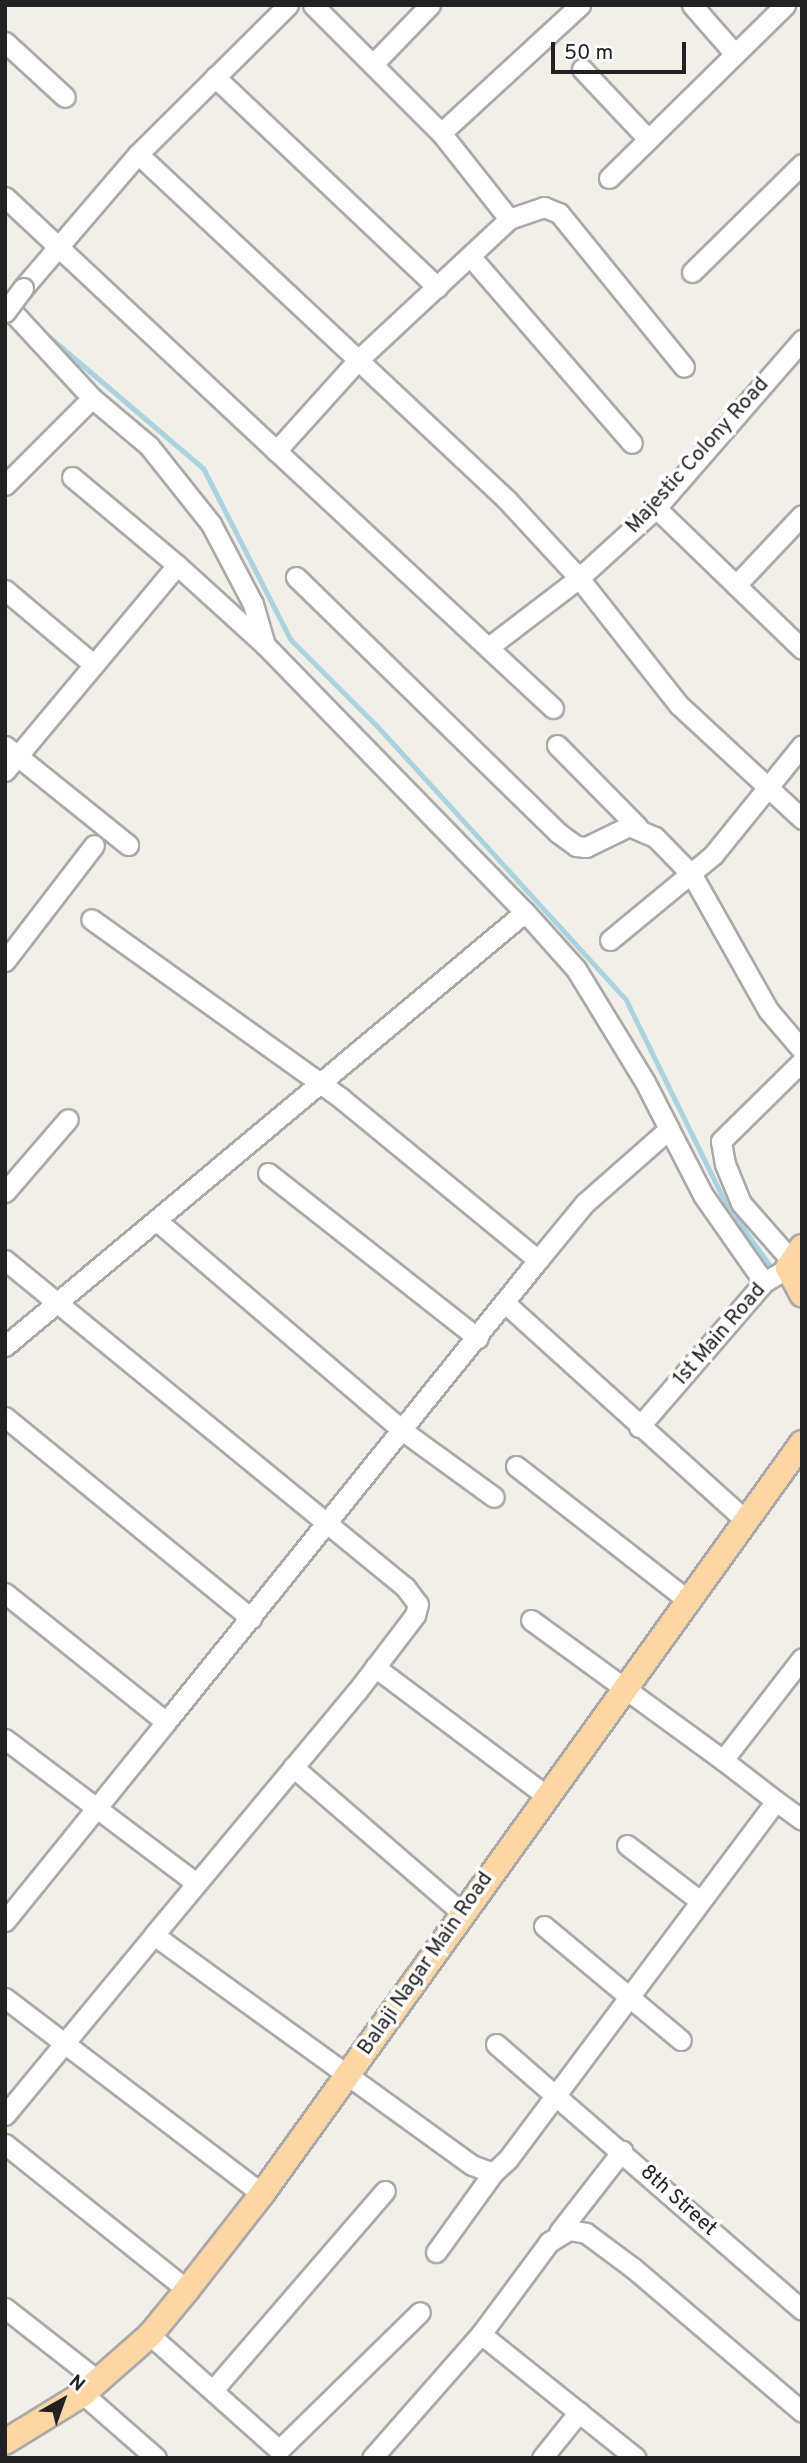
<!DOCTYPE html>
<style>
body{margin:0}
#map{position:relative;width:807px;height:2463px;overflow:hidden;background:#f2efe9;font-family:Overpass,sans-serif}
div>[style]{position:absolute}
.stream>*{height:5px;margin:-2.5px;padding:0 2.5px;transform-origin:2.5px;border-radius:2.5px;background:#aad3df}
.roads{filter:drop-shadow(2px 0 #a9a9a9) drop-shadow(-2px 0 #a9a9a9) drop-shadow(0 2px #a9a9a9) drop-shadow(0 -2px #a9a9a9)}
.minor>*{height:19px;margin:-9.5px;padding:0 9.5px;transform-origin:9.5px;border-radius:9.5px;background:#fff}
.major>*{height:24px;margin:-12px;padding:0 12px;transform-origin:12px;border-radius:12px;background:#fcd6a4}
.bridges{filter:drop-shadow(2px 0 #a9a9a9) drop-shadow(-2px 0 #a9a9a9) drop-shadow(0 2px #a9a9a9) drop-shadow(0 -2px #a9a9a9)}
.minor-bridge>*{height:19px;margin:-9.5px;padding:0 9.5px;transform-origin:9.5px;border-radius:9.5px;background:#fff}
span{translate:-50% -50%;white-space:nowrap;text-align:center;line-height:1.15;-webkit-text-stroke:7px #fff;paint-order:stroke}
.street-label{font-size:21px;color:#222}
.frame{position:absolute;inset:0;border:7px solid #222;pointer-events:none}
.north{position:absolute;left:28px;top:2365px;width:70px;height:70px;-webkit-text-stroke:5px #fff;paint-order:stroke;rotate:40deg;font-size:19px;font-weight:700;line-height:28px;text-align:center;color:#222}
.north::after{content:'';display:block;margin:auto;width:24px;height:32px;background:#222;clip-path:polygon(50% 0,100% 100%,50% 72%,0 100%)}
.scale{position:absolute;left:551px;top:42px;width:135px;height:32px;box-sizing:border-box;border:4px solid #222;border-top:0;padding-left:9px;font-size:21px;line-height:24px;white-space:nowrap;color:#222;-webkit-text-stroke:5px #fff;paint-order:stroke}
</style>
<div id="map">
<div class="stream">
<i style="left:40px;top:329px;width:214px;rotate:40.5deg"></i>
<i style="left:203px;top:468px;width:192px;rotate:63deg"></i>
<i style="left:290px;top:639px;width:123px;rotate:45deg"></i>
<i style="left:377px;top:726px;width:370px;rotate:47.7deg"></i>
<i style="left:626px;top:1000px;width:229px;rotate:63.9deg"></i>
<i style="left:727px;top:1206px;width:79px;rotate:54.3deg"></i>
</div>
<div class="roads">
<div class="minor">
<i style="left:692px;top:5px;width:64px;rotate:48.8deg"></i>
<i style="left:5px;top:42px;width:81px;rotate:42.5deg"></i>
<i style="left:373px;top:64px;width:82px;rotate:-46deg"></i>
<i style="left:582px;top:69px;width:96px;rotate:46.7deg"></i>
<i style="left:215px;top:77px;width:306px;rotate:43.4deg"></i>
<i style="left:441px;top:133px;width:189px;rotate:-42.6deg"></i>
<i style="left:138px;top:154px;width:211px;rotate:-44.8deg"></i>
<i style="left:609px;top:178px;width:247px;rotate:-44.5deg"></i>
<i style="left:5px;top:197px;width:371px;rotate:43.1deg"></i>
<i style="left:509px;top:219px;width:37px;rotate:-19deg"></i>
<i style="left:544px;top:207px;width:16px;rotate:22deg"></i>
<i style="left:559px;top:213px;width:198px;rotate:50.9deg"></i>
<i style="left:470px;top:256px;width:247px;rotate:49.1deg"></i>
<i style="left:692px;top:272px;width:154px;rotate:-44.5deg"></i>
<i style="left:23px;top:288px;width:177px;rotate:-49.4deg"></i>
<i style="left:138px;top:154px;width:301px;rotate:43.1deg"></i>
<i style="left:358px;top:360px;width:207px;rotate:-43deg"></i>
<i style="left:509px;top:219px;width:110px;rotate:-128.3deg"></i>
<i style="left:441px;top:133px;width:181px;rotate:-135deg"></i>
<i style="left:5px;top:304px;width:128px;rotate:47.2deg"></i>
<i style="left:92px;top:398px;width:75px;rotate:40.1deg"></i>
<i style="left:149px;top:446px;width:100px;rotate:51.5deg"></i>
<i style="left:211px;top:524px;width:90px;rotate:62.3deg"></i>
<i style="left:253px;top:604px;width:43px;rotate:73.7deg"></i>
<i style="left:5px;top:485px;width:123px;rotate:-45deg"></i>
<i style="left:656px;top:508px;width:203px;rotate:44deg"></i>
<i style="left:177px;top:565px;width:119px;rotate:42.3deg"></i>
<i style="left:265px;top:645px;width:373px;rotate:45.8deg"></i>
<i style="left:525px;top:912px;width:76px;rotate:48.2deg"></i>
<i style="left:576px;top:969px;width:132px;rotate:58.6deg"></i>
<i style="left:645px;top:1082px;width:53px;rotate:62.9deg"></i>
<i style="left:669px;top:1129px;width:113px;rotate:138.6deg"></i>
<i style="left:584px;top:1204px;width:72px;rotate:129.4deg"></i>
<i style="left:296px;top:577px;width:365px;rotate:44.3deg"></i>
<i style="left:557px;top:832px;width:24px;rotate:36deg"></i>
<i style="left:576px;top:846px;width:10px;rotate:6deg"></i>
<i style="left:586px;top:847px;width:48px;rotate:-26deg"></i>
<i style="left:629px;top:826px;width:28px;rotate:23deg"></i>
<i style="left:655px;top:837px;width:53px;rotate:45.8deg"></i>
<i style="left:692px;top:875px;width:155px;rotate:60.6deg"></i>
<i style="left:768px;top:1010px;width:52px;rotate:49.6deg"></i>
<i style="left:736px;top:585px;width:96px;rotate:-46.7deg"></i>
<i style="left:5px;top:590px;width:116px;rotate:40.1deg"></i>
<i style="left:490px;top:646px;width:112px;rotate:-37.4deg"></i>
<i style="left:579px;top:578px;width:104px;rotate:-42.3deg"></i>
<i style="left:656px;top:508px;width:223px;rotate:-49deg"></i>
<i style="left:553px;top:708px;width:378px;rotate:-137.1deg"></i>
<i style="left:276px;top:451px;width:122px;rotate:-48deg"></i>
<i style="left:358px;top:360px;width:204px;rotate:43.2deg"></i>
<i style="left:507px;top:500px;width:106px;rotate:47.3deg"></i>
<i style="left:579px;top:578px;width:162px;rotate:51.8deg"></i>
<i style="left:679px;top:705px;width:168px;rotate:42.8deg"></i>
<i style="left:557px;top:745px;width:115px;rotate:45.4deg"></i>
<i style="left:5px;top:746px;width:158px;rotate:38.8deg"></i>
<i style="left:5px;top:771px;width:268px;rotate:-50.1deg"></i>
<i style="left:177px;top:565px;width:137px;rotate:-140deg"></i>
<i style="left:610px;top:940px;width:134px;rotate:-39.5deg"></i>
<i style="left:713px;top:855px;width:141px;rotate:-51deg"></i>
<i style="left:5px;top:961px;width:146px;rotate:-52.5deg"></i>
<i style="left:669px;top:1129px;width:74px;rotate:62.7deg"></i>
<i style="left:703px;top:1195px;width:106px;rotate:55deg"></i>
<i style="left:268px;top:1173px;width:267px;rotate:38.2deg"></i>
<i style="left:5px;top:1192px;width:96px;rotate:-49.2deg"></i>
<i style="left:156px;top:1220px;width:325px;rotate:40.5deg"></i>
<i style="left:403px;top:1431px;width:112px;rotate:36deg"></i>
<i style="left:5px;top:1260px;width:517px;rotate:39.27deg"></i>
<i style="left:405px;top:1587px;width:21px;rotate:53deg"></i>
<i style="left:418px;top:1604px;width:11px;rotate:105deg"></i>
<i style="left:415px;top:1615px;width:96px;rotate:127.3deg"></i>
<i style="left:357px;top:1691px;width:317px;rotate:129.8deg"></i>
<i style="left:154px;top:1935px;width:392px;rotate:35.9deg"></i>
<i style="left:472px;top:2165px;width:22px;rotate:21deg"></i>
<i style="left:493px;top:2173px;width:21px;rotate:-43deg"></i>
<i style="left:508px;top:2159px;width:447px;rotate:-53.2deg"></i>
<i style="left:776px;top:1801px;width:67px;rotate:-142.3deg"></i>
<i style="left:791px;top:1260px;width:76px;rotate:-131.3deg"></i>
<i style="left:741px;top:1203px;width:42px;rotate:-112.3deg"></i>
<i style="left:725px;top:1164px;width:23px;rotate:-100deg"></i>
<i style="left:721px;top:1141px;width:114px;rotate:-44.6deg"></i>
<i style="left:505px;top:1303px;width:322px;rotate:42.1deg"></i>
<i style="left:5px;top:1346px;width:677px;rotate:-39.85deg"></i>
<i style="left:5px;top:1417px;width:318px;rotate:39.3deg"></i>
<i style="left:639px;top:1427px;width:191px;rotate:-49.2deg"></i>
<i style="left:764px;top:1282px;width:28px;rotate:-30deg"></i>
<i style="left:516px;top:1466px;width:219px;rotate:38deg"></i>
<i style="left:5px;top:1593px;width:206px;rotate:38.7deg"></i>
<i style="left:166px;top:1722px;width:593px;rotate:-51.16deg"></i>
<i style="left:538px;top:1260px;width:255px;rotate:-140.6deg"></i>
<i style="left:341px;top:1098px;width:307px;rotate:-144.4deg"></i>
<i style="left:531px;top:1620px;width:238px;rotate:36.1deg"></i>
<i style="left:723px;top:1760px;width:129px;rotate:-52.2deg"></i>
<i style="left:375px;top:1667px;width:215px;rotate:36.9deg"></i>
<i style="left:5px;top:1739px;width:238px;rotate:37deg"></i>
<i style="left:293px;top:1767px;width:223px;rotate:40.8deg"></i>
<i style="left:776px;top:1801px;width:32px;rotate:36deg"></i>
<i style="left:627px;top:1845px;width:92px;rotate:37.5deg"></i>
<i style="left:5px;top:1921px;width:256px;rotate:-51deg"></i>
<i style="left:544px;top:1926px;width:178px;rotate:39.8deg"></i>
<i style="left:5px;top:1998px;width:323px;rotate:37.3deg"></i>
<i style="left:496px;top:2044px;width:405px;rotate:41deg"></i>
<i style="left:5px;top:2115px;width:234px;rotate:-50.4deg"></i>
<i style="left:5px;top:2144px;width:233px;rotate:38.7deg"></i>
<i style="left:559px;top:2232px;width:103px;rotate:-52.1deg"></i>
<i style="left:436px;top:2252px;width:97px;rotate:-54.2deg"></i>
<i style="left:5px;top:2308px;width:118px;rotate:38.1deg"></i>
<i style="left:481px;top:2334px;width:198px;rotate:38.7deg"></i>
<i style="left:150px;top:2335px;width:173px;rotate:41.7deg"></i>
<i style="left:279px;top:2450px;width:197px;rotate:-44.4deg"></i>
<i style="left:213px;top:2390px;width:263px;rotate:-49.2deg"></i>
<i style="left:83px;top:2394px;width:97px;rotate:41.2deg"></i>
<i style="left:372px;top:2458px;width:165px;rotate:-48.7deg"></i>
<i style="left:481px;top:2334px;width:114px;rotate:-53.5deg"></i>
<i style="left:549px;top:2242px;width:23px;rotate:-31deg"></i>
<i style="left:569px;top:2230px;width:17px;rotate:10deg"></i>
<i style="left:586px;top:2233px;width:59px;rotate:36.7deg"></i>
<i style="left:633px;top:2268px;width:222px;rotate:40.4deg"></i>
<i style="left:542px;top:2458px;width:59px;rotate:-51.2deg"></i>
</div>
<div class="major">
<i style="left:802px;top:1247px;width:25px;rotate:124deg"></i>
<i style="left:788px;top:1268px;width:30px;rotate:62deg"></i>
<i style="left:5px;top:2442px;width:92px;rotate:-31.6deg"></i>
<i style="left:83px;top:2394px;width:89px;rotate:-41.4deg"></i>
<i style="left:150px;top:2335px;width:58px;rotate:-50.6deg"></i>
<i style="left:187px;top:2290px;width:122px;rotate:-52deg"></i>
<i style="left:262px;top:2194px;width:925px;rotate:-54.28deg"></i>
</div>
</div>
<div class="bridges">
<div class="minor-bridge">
<i style="left:5px;top:312px;width:30px;rotate:-53deg"></i>
</div>
</div>
<div class="street-label">
<span style="left:698px;top:456px;rotate:-48deg">Majestic Colony Road</span>
<span style="left:720px;top:1335px;rotate:-49deg">1st Main Road</span>
<span style="left:426px;top:1964px;rotate:-55deg">Balaji Nagar Main Road</span>
<span style="left:678px;top:2201px;rotate:42deg">8th Street</span>
</div>
<div class="frame"></div>
<div class="north">N</div>
<div class="scale">50 m</div>
</div>
